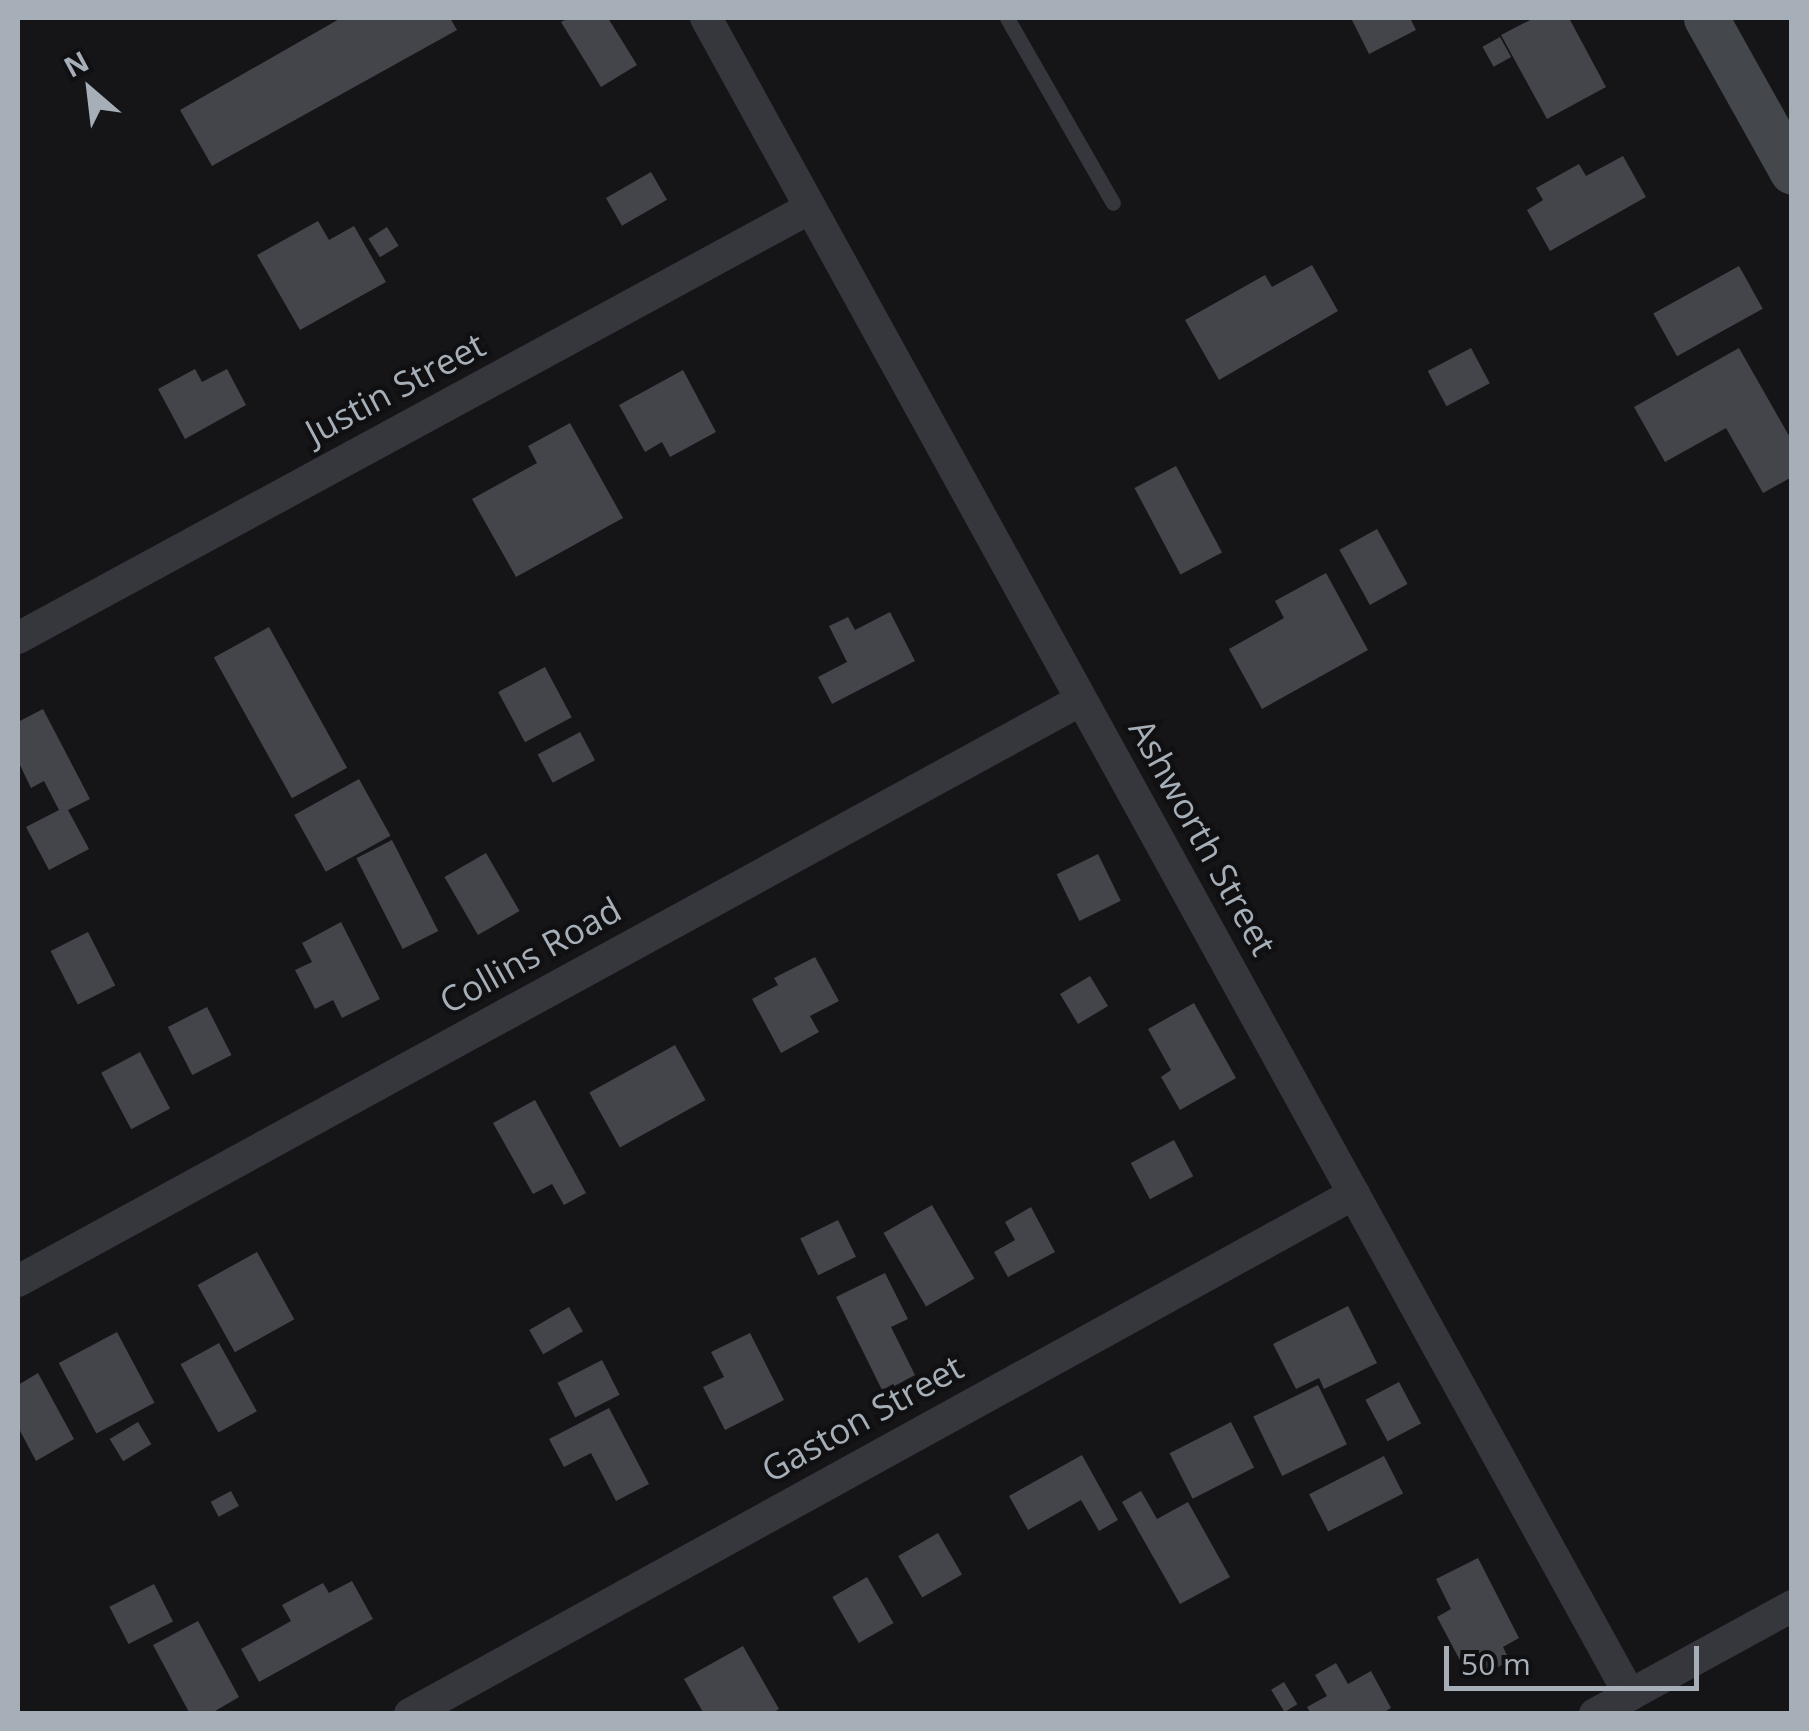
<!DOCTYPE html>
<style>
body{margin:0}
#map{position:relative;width:1809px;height:1731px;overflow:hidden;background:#151517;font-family:"Open Sans",sans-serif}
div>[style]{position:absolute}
.building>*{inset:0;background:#44454a;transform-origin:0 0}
.lane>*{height:15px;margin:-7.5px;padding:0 7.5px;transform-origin:7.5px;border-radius:7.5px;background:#36373c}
.street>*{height:32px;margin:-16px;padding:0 16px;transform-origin:16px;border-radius:16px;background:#36373c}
.secondary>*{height:45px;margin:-22.5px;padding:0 22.5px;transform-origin:22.5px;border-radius:22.5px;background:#44474c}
span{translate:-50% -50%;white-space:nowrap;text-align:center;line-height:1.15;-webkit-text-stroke:9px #101012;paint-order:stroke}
.street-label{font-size:35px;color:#a6aeb7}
.frame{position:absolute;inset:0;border:20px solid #a6aeb7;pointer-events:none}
.north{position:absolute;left:40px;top:40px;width:100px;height:100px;-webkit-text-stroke:8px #101012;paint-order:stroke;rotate:332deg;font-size:28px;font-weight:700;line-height:40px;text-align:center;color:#a6aeb7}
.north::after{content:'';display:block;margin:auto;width:35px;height:45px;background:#a6aeb7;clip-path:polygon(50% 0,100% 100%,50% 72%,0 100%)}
.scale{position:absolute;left:1444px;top:1646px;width:255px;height:45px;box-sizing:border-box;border:5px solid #a6aeb7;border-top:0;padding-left:12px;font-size:30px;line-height:35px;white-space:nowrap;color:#a6aeb7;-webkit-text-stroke:8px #101012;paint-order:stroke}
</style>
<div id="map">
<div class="building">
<i style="clip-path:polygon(341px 18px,450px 18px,457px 30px,212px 166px,180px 110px)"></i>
<i style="clip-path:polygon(569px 18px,608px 18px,637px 65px,601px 87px,561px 22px)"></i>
<i style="clip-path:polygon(1358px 18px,1410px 18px,1416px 30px,1369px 54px,1352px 20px)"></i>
<i style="clip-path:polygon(1534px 18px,1569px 18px,1606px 87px,1547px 119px,1501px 35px)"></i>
<i style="left:1500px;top:37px;width:23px;height:20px;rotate:61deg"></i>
<i style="clip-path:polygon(1623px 156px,1646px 197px,1550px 251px,1527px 210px,1543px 200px,1536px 188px,1579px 164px,1586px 176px)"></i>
<i style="left:651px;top:172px;width:32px;height:52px;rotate:60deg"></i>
<i style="clip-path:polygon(318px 221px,329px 240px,354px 226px,386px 282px,300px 330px,257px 255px)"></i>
<i style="left:387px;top:227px;width:22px;height:22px;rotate:58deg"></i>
<i style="clip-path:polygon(1312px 265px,1338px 311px,1219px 380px,1185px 320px,1265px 275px,1272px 287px)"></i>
<i style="left:1739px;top:266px;width:49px;height:98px;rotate:61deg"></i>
<i style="left:1471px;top:348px;width:40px;height:49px;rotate:62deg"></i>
<i style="clip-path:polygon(1739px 348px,1792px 441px,1792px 477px,1763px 493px,1726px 428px,1665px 462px,1634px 407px)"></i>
<i style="clip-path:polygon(195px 369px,202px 382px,227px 369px,246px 405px,185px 439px,158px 389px)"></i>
<i style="clip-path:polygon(683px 370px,716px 432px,670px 457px,662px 442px,645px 452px,619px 405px)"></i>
<i style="clip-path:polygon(570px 423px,623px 518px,516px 577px,472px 499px,537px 463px,528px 446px)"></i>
<i style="left:1176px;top:466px;width:98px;height:47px;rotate:62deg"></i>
<i style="left:1377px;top:529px;width:63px;height:43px;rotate:61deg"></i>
<i style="clip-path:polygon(1326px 573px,1368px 650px,1262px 709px,1229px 649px,1284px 618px,1275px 601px)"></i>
<i style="clip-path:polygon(890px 612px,915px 661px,832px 704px,818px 677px,847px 662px,829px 626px,848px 617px,855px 630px)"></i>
<i style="left:269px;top:627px;width:161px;height:63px;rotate:61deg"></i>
<i style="left:545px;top:667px;width:57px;height:53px;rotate:62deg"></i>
<i style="clip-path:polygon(43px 709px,90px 799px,68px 810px,89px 849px,49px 870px,26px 827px,59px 810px,44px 781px,31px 788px,18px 761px,18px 722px)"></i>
<i style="left:580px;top:732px;width:32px;height:48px;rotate:62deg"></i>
<i style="left:359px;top:779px;width:65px;height:74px;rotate:61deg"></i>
<i style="left:392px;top:840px;width:102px;height:40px;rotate:63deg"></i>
<i style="left:486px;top:853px;width:67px;height:48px;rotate:60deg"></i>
<i style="left:1098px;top:854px;width:52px;height:46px;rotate:64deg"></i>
<i style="clip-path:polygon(341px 922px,380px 999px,342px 1018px,333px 1000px,315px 1009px,295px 970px,312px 962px,302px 943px)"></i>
<i style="left:88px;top:932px;width:60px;height:42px;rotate:63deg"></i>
<i style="clip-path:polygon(815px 957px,839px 1001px,810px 1016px,819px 1032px,781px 1053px,752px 999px,778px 985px,774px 978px)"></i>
<i style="left:1090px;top:976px;width:35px;height:35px;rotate:59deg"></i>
<i style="clip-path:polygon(1194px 1003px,1236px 1078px,1180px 1110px,1161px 1077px,1171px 1070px,1148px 1029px)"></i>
<i style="left:207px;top:1007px;width:54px;height:44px;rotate:63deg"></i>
<i style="left:675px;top:1045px;width:63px;height:98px;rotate:61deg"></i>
<i style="left:140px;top:1052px;width:64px;height:44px;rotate:62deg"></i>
<i style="clip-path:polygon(535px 1100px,586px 1193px,564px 1205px,552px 1184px,533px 1194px,493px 1123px)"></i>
<i style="left:1174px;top:1140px;width:41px;height:49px;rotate:62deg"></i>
<i style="left:932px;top:1205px;width:85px;height:56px;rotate:60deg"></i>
<i style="clip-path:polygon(1031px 1207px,1055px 1252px,1008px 1277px,994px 1252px,1015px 1240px,1005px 1222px)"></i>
<i style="left:838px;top:1220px;width:41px;height:42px;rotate:64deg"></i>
<i style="left:257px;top:1252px;width:77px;height:68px;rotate:61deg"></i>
<i style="clip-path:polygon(885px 1273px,908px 1319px,891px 1327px,915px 1375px,883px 1392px,836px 1297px)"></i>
<i style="clip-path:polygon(1348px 1306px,1377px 1363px,1324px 1389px,1319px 1378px,1296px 1389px,1273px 1344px)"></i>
<i style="left:569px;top:1307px;width:28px;height:46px;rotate:60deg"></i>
<i style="left:117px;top:1332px;width:80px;height:66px;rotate:62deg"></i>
<i style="clip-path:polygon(750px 1333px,784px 1400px,725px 1430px,703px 1387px,724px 1377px,711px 1352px)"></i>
<i style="left:219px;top:1343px;width:78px;height:44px;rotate:61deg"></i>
<i style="left:602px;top:1360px;width:39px;height:50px;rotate:63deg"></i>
<i style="clip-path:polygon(38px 1373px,74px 1439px,36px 1461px,18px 1427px,18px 1385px)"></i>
<i style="left:1399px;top:1382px;width:47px;height:38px;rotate:62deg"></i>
<i style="left:1318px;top:1385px;width:66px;height:72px;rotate:64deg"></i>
<i style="clip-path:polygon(609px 1408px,649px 1484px,616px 1501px,591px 1453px,564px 1467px,549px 1439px)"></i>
<i style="left:138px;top:1422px;width:26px;height:33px;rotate:59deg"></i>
<i style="left:1231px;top:1422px;width:51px;height:69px;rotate:63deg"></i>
<i style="clip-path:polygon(1082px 1455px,1118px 1520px,1099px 1531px,1081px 1500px,1028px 1530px,1009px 1496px)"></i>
<i style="left:1384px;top:1456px;width:42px;height:84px;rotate:63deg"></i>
<i style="left:231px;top:1491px;width:17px;height:23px;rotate:62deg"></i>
<i style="clip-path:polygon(1141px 1491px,1157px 1519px,1188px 1502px,1230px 1577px,1180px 1604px,1122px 1502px)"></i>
<i style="left:938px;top:1533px;width:48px;height:46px;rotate:60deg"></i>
<i style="clip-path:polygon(1478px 1558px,1519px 1638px,1503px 1647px,1510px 1661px,1488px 1672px,1480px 1657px,1463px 1666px,1437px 1617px,1451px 1609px,1436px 1579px)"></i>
<i style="left:867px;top:1577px;width:53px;height:40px;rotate:60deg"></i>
<i style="clip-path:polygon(352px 1581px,373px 1619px,259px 1682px,241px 1649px,291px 1621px,282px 1605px,323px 1583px,329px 1593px)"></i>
<i style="left:154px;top:1584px;width:42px;height:50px;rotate:63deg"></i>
<i style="clip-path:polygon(198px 1621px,239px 1697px,210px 1714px,190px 1714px,153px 1645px)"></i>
<i style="clip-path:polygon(743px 1646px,779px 1709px,771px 1714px,704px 1714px,684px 1679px)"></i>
<i style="clip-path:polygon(1336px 1663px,1348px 1684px,1371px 1671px,1391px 1708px,1381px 1714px,1311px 1714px,1307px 1707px,1327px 1696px,1315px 1675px)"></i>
<i style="left:1284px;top:1682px;width:26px;height:15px;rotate:59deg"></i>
</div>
<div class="lane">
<i style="left:1007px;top:18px;width:213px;rotate:60.2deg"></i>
</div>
<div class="street">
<i style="left:706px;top:18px;width:1915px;rotate:61.15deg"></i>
<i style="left:18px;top:638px;width:901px;rotate:-28.5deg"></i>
<i style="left:18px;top:1281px;width:1211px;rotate:-28.66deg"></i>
<i style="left:410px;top:1714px;width:1078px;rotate:-28.85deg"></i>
<i style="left:1595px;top:1714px;width:225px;rotate:-28.7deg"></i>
</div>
<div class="secondary">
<i style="left:1706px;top:18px;width:176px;rotate:60.8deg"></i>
</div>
<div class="street-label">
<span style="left:395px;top:388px;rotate:-28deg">Justin Street</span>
<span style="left:1203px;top:837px;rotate:61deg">Ashworth Street</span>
<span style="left:530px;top:955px;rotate:-29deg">Collins Road</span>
<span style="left:862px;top:1418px;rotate:-29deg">Gaston Street</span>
</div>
<div class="frame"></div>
<div class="north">N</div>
<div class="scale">50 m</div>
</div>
